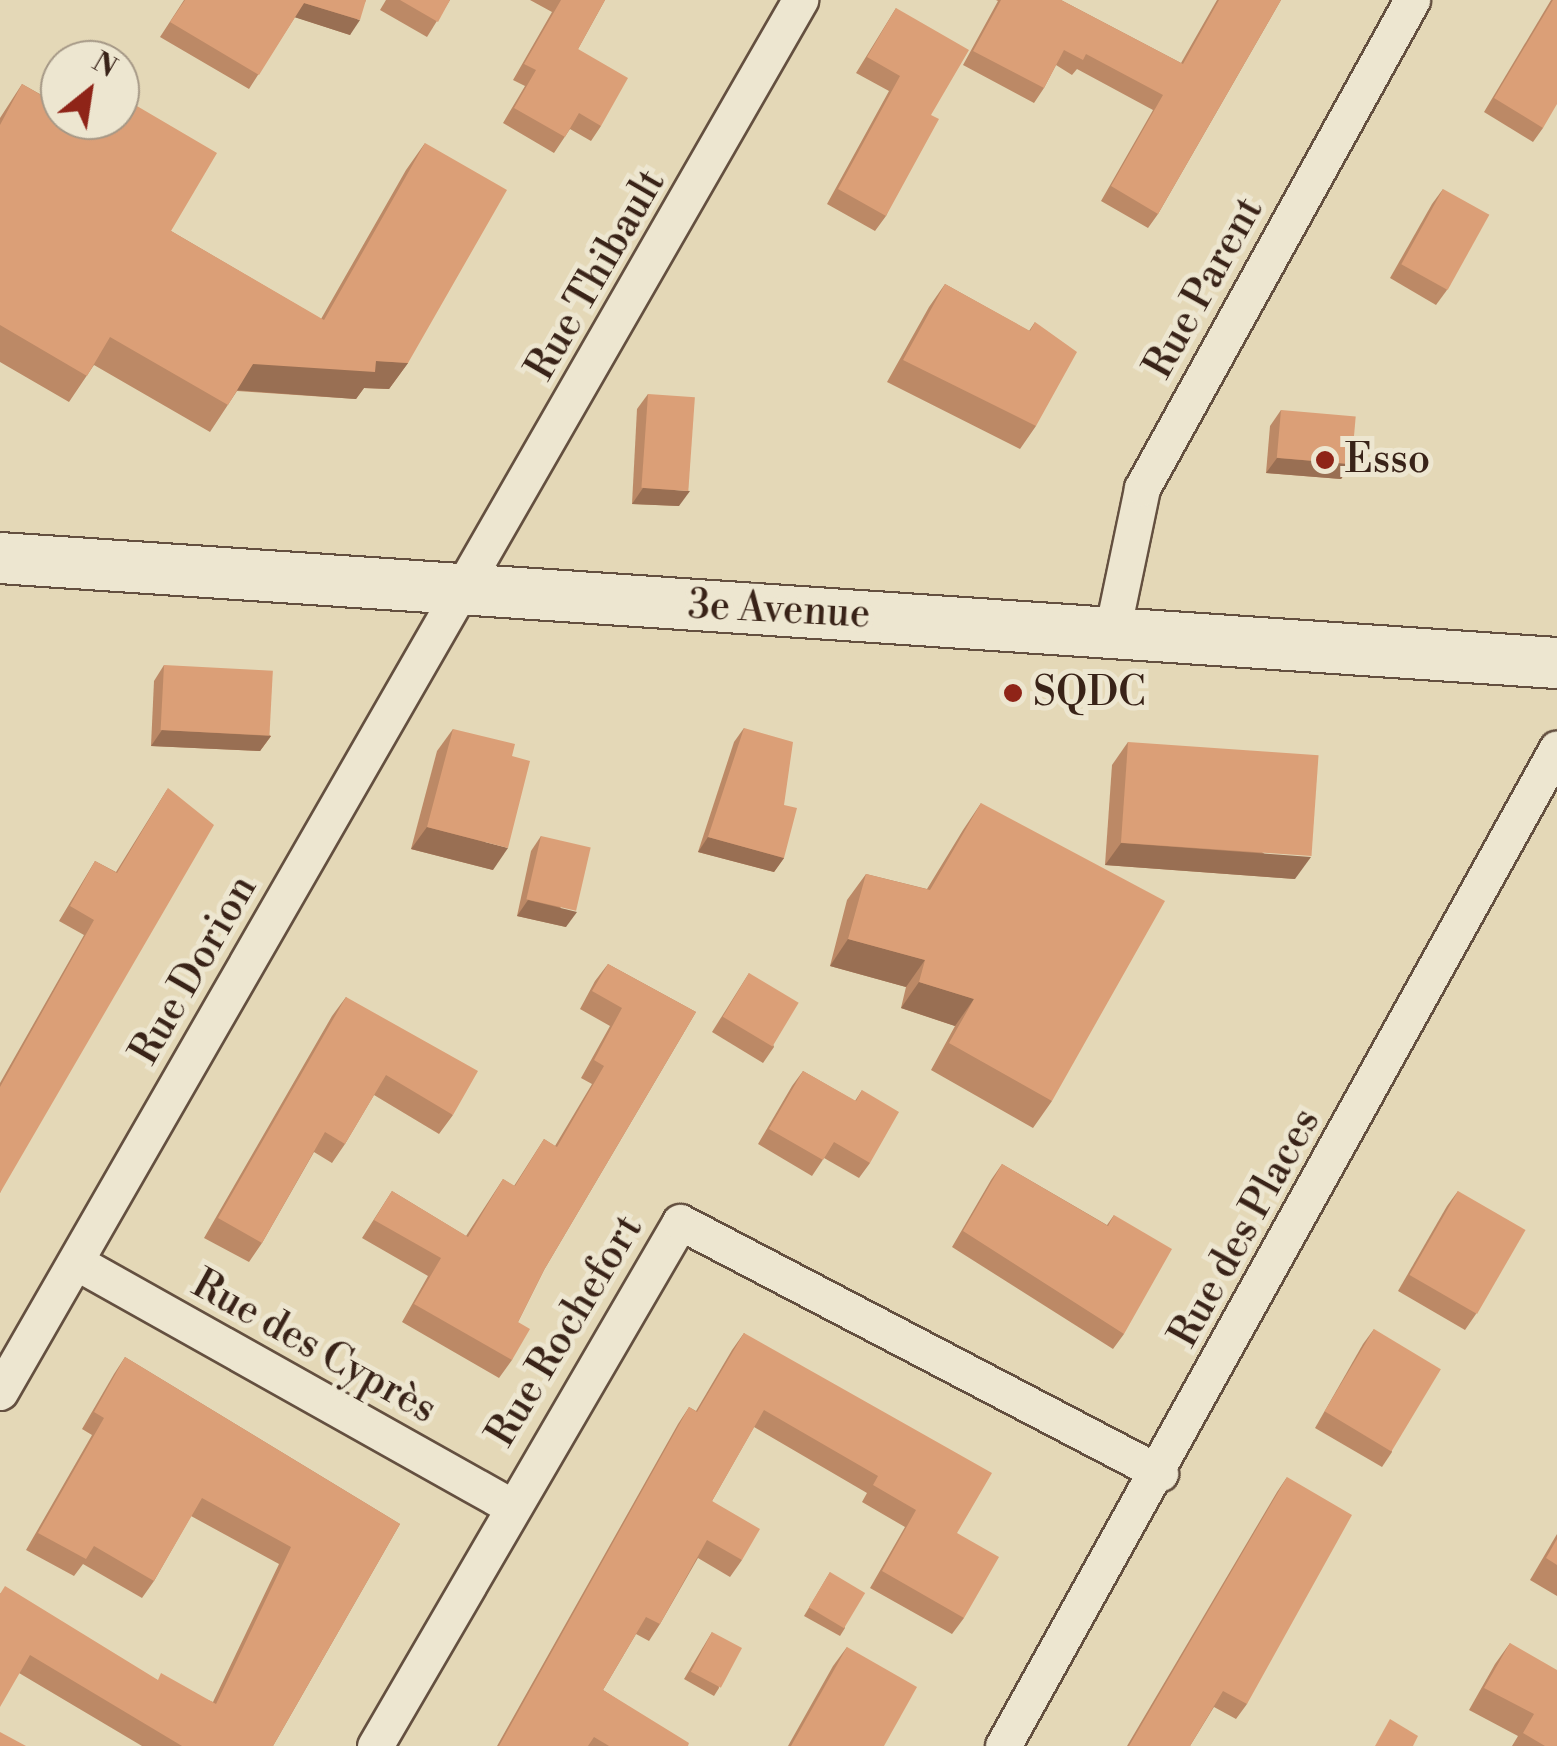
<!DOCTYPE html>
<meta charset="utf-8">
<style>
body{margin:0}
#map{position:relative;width:1557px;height:1746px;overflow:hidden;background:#e4d8b7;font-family:"Libre Bodoni",serif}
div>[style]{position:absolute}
.roads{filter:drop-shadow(2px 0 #645040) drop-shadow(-2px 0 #645040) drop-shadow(0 2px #645040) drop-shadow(0 -2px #645040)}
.minor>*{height:35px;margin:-17.5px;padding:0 17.5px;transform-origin:17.5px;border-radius:17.5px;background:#ede6d0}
.secondary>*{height:50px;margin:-25px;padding:0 25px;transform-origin:25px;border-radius:25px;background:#ede6d0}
.wall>*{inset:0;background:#bc8966}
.shaded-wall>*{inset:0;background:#996f53}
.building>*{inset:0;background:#db9f77;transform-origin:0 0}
.dots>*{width:28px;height:28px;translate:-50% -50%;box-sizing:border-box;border:5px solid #ede6d0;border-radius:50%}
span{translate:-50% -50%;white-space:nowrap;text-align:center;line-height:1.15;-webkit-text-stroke:10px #ede6d0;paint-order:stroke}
.street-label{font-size:40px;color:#392318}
.poi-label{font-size:40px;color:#392318}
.left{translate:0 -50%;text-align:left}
.north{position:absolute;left:40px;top:40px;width:100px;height:100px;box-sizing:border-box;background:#ede6d0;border:2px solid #a59886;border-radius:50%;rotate:30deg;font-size:28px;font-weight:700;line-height:40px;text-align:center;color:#392318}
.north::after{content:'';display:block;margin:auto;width:35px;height:45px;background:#8f2418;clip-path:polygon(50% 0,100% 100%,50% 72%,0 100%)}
</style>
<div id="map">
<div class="roads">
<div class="minor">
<i style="left:1112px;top:632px;width:147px;rotate:-78.2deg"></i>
<i style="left:1142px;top:488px;width:558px;rotate:-61.05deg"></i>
<i style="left:76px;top:1262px;width:498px;rotate:29.3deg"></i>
<i style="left:0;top:1392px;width:1606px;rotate:-60.11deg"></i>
<i style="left:375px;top:1746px;width:606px;rotate:-59.8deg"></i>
<i style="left:680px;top:1222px;width:542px;rotate:27.61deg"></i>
<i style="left:1003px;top:1746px;width:1141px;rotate:-60.96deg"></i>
</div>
<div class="secondary">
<i style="left:0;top:558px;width:1561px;rotate:3.86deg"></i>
</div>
</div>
<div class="wall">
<i style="clip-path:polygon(184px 0,366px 0,350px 35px,295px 17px,249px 89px,160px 37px)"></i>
<i style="clip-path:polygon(386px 0,450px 0,427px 37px,380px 10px)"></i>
<i style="clip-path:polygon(530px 0,605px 0,578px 49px,601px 126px,591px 141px,570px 129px,554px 153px,503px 123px,525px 86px,513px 80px,552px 12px)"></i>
<i style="clip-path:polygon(996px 0,1061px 0,1181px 63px,1217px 0,1281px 0,1158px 214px,1148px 228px,1101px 201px,1153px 110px,1077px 69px,1072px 75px,1056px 65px,1044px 88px,1034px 103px,963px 65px,998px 1px)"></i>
<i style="clip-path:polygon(1551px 0,1557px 0,1543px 128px,1533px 142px,1484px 112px)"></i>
<i style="clip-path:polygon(896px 8px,931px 115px,886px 216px,875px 231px,827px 204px,889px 91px,856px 73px)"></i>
<i style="clip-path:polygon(22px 84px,104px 130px,110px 120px,120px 120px,120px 106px,125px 99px,171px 231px,321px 319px,406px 170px,425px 143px,408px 363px,389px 389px,364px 388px,356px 399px,237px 391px,210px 432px,94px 365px,69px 402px,0 362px,0 118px)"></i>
<i style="clip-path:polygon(1443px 189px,1447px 290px,1436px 305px,1390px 278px,1432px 204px)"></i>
<i style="clip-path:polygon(945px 284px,1029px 331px,1035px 322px,1036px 426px,1020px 449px,887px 382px,929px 307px)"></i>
<i style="clip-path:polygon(648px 394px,679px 506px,632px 504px,637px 409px)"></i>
<i style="clip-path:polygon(1281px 410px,1352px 464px,1341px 479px,1266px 473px,1270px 426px)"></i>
<i style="clip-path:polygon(164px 665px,271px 736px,260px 751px,151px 746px,154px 681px)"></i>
<i style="clip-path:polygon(744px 728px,784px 805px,784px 858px,774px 872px,698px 852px,734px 742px)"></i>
<i style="clip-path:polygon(453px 729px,493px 870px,411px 849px,437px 751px)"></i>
<i style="clip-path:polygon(1128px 742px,1295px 879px,1105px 865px,1112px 765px)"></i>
<i style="clip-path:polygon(168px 788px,0 1193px,0 1083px,84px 935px,59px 921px,95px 861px,116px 872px)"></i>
<i style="clip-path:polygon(981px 803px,1052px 1101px,1033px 1128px,931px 1070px,955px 1026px,901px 1008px,906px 987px,830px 966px,847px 900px,866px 874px,927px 889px,963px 830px)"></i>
<i style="clip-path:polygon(541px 836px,566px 927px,517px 916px,531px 851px)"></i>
<i style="clip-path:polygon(608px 964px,696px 1012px,544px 1270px,518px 1322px,512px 1360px,499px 1378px,402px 1322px,428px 1276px,362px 1238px,392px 1191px,466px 1236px,503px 1179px,514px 1186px,544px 1139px,555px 1146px,592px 1084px,581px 1078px,610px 1026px,580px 1009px,595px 981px)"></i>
<i style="clip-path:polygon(749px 973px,774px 1047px,763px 1063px,712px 1032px)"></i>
<i style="clip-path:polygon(346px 997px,453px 1115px,439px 1134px,374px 1095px,345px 1144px,332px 1163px,314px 1152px,262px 1243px,249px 1262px,204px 1238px,332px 1016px)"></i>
<i style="clip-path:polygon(803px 1071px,855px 1101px,862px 1090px,870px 1163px,859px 1178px,824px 1158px,812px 1176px,758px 1144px,792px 1086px)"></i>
<i style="clip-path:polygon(1002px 1164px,1107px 1225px,1114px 1215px,1124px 1334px,1113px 1349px,952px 1247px,991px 1180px)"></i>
<i style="clip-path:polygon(1458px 1191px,1476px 1314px,1465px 1330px,1398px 1291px,1447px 1206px)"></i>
<i style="clip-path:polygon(1374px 1329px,1392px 1452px,1382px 1467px,1315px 1428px,1363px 1344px)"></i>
<i style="clip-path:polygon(744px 1333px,957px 1533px,964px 1618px,952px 1634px,870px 1588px,905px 1527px,862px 1502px,867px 1493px,754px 1427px,712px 1501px,742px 1560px,730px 1577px,698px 1558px,660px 1624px,649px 1641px,636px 1634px,603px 1690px,688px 1746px,497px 1746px,678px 1424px,689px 1407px,696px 1411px,732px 1350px)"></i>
<i style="clip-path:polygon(125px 1357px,400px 1524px,273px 1746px,142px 1746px,19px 1673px,0 1593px,157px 1680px,213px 1702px,279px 1564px,191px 1516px,154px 1581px,142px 1598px,83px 1564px,74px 1576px,26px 1550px,92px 1435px,82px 1429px,114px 1374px)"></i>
<i style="clip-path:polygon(1287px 1477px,1247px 1704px,1236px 1719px,1214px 1707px,1190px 1746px,1127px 1746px,1277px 1492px)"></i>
<i style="clip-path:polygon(1557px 1534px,1557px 1596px,1530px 1580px)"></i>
<i style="clip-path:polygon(830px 1572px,845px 1628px,840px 1636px,804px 1616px)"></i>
<i style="clip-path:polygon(712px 1632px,719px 1688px,714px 1696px,684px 1679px)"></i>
<i style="clip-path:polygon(1510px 1643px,1557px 1746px,1512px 1746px,1518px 1736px,1469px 1710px,1495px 1664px)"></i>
<i style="clip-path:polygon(847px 1647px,884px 1746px,788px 1746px,833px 1666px)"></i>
</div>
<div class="shaded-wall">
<i style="clip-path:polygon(304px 3px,360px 20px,350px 35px,294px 17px)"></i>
<i style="clip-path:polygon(376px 361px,408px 363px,389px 389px,364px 388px,356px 399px,234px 390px,253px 364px)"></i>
<i style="clip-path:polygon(1277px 458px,1352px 464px,1341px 479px,1266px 473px)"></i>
<i style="clip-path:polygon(643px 488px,690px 491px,679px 506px,632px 504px)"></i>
<i style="clip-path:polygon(162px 730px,271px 736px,260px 751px,151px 746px)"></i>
<i style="clip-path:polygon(427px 827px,508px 848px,493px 870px,411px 849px)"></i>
<i style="clip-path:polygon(708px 837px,784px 858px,774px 872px,698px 852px)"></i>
<i style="clip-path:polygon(1121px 843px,1311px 857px,1295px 879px,1105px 865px)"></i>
<i style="clip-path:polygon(528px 900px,577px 912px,566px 927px,517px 916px)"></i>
<i style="clip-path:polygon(848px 939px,925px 960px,906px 987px,830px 966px)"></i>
<i style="clip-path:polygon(919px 982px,974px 999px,955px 1026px,901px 1008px)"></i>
</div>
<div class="building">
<i style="clip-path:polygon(185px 0,366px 0,360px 20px,304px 3px,259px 75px,170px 22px)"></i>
<i style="clip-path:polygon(400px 0,450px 0,438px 22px)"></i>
<i style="clip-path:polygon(561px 0,605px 0,578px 49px,628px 78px,601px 126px,579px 113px,565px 137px,514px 108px,536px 70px,524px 64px)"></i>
<i style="clip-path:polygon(1001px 0,1061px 0,1183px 64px,1219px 0,1281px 0,1158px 214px,1111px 186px,1163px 95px,1086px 54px,1083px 60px,1064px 50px,1044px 88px,973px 51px)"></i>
<i style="clip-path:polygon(1553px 0,1557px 0,1557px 104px,1543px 128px,1494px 98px)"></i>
<i style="clip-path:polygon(896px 8px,969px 50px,931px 115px,939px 119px,886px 216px,838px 189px,900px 76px,867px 57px)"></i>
<i style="clip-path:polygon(22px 84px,60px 106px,60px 120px,85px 120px,106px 132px,113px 120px,120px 120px,120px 107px,125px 99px,217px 153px,171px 231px,324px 320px,425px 143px,507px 190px,408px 363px,376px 361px,375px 372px,253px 364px,228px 405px,110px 337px,87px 376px,0 325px,0 125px)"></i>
<i style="left:1443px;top:189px;width:53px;height:86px;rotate:29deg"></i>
<i style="clip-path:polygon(945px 284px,1030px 331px,1035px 322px,1077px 352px,1036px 426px,903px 360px)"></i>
<i style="left:648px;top:394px;width:47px;height:94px;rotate:4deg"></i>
<i style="left:1281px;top:410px;width:75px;height:48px;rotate:5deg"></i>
<i style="left:164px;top:665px;width:109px;height:65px;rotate:3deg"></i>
<i style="clip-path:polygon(744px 728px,793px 742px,784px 805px,797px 808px,784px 858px,708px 837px)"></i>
<i style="clip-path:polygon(453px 729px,515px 744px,512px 756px,530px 761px,508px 848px,427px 827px)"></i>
<i style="left:1128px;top:742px;width:191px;height:101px;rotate:4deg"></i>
<i style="clip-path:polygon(168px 788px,214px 825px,0 1193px,0 1087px,94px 920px,70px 906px,95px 861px,117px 873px)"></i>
<i style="clip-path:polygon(981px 803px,1165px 901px,1052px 1101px,949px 1043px,974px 999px,919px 982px,925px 960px,848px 939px,866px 874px,930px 890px)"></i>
<i style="left:541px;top:836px;width:51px;height:65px;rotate:13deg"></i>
<i style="clip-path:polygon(608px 964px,696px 1012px,544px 1270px,518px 1322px,530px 1329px,512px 1360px,414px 1304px,441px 1258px,374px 1220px,392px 1191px,468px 1237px,503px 1179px,515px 1186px,544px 1139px,557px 1147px,604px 1066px,594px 1060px,622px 1008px,592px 991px)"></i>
<i style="left:749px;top:973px;width:58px;height:51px;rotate:31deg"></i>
<i style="clip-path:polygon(346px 997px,478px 1071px,453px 1115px,386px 1075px,345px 1144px,325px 1132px,262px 1243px,218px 1218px)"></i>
<i style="clip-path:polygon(803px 1071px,856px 1101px,862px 1090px,899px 1112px,870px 1163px,834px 1142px,823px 1160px,769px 1129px)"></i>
<i style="clip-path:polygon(1002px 1164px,1108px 1226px,1114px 1215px,1172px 1249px,1124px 1334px,963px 1231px)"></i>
<i style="left:1458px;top:1191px;width:78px;height:97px;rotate:30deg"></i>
<i style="left:1374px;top:1329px;width:78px;height:96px;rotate:31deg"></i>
<i style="clip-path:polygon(744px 1333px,992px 1473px,957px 1533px,999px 1557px,964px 1618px,882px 1571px,916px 1510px,873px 1485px,878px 1476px,764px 1410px,712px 1501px,760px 1529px,742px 1560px,707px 1540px,660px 1624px,646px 1617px,603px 1690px,689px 1743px,688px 1746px,609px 1746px,594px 1737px,588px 1746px,499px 1746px,689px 1407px,697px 1412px)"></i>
<i style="clip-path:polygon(125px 1357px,400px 1524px,273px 1746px,182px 1746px,30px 1655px,0 1707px,0 1594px,5px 1586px,158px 1680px,161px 1673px,216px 1704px,291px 1547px,202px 1498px,154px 1581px,94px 1546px,86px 1559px,38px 1533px,104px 1418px,94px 1412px)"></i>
<i style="clip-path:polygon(1287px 1477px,1352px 1515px,1247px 1704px,1223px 1691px,1190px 1746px,1129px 1746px)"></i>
<i style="clip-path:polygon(1557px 1539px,1557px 1565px,1546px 1558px)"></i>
<i style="left:830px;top:1572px;width:41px;height:41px;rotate:31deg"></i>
<i style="left:712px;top:1632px;width:34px;height:45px;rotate:28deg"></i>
<i style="clip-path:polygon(1510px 1643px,1557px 1670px,1557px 1746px,1545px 1746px,1523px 1733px,1534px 1714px,1484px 1688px)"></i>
<i style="clip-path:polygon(847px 1647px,917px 1687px,884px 1746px,791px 1746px)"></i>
<i style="clip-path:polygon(1390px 1719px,1418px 1736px,1413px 1746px,1375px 1746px)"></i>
<i style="clip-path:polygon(0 1732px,26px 1746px,0 1746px)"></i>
</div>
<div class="dots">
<i style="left:1325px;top:460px;background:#8f2418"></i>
<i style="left:1013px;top:693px;background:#8f2418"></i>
</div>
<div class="street-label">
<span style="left:596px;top:275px;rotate:-60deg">Rue Thibault</span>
<span style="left:1204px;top:288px;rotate:-61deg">Rue Parent</span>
<span style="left:779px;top:610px;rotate:3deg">3e Avenue</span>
<span style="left:194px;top:970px;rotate:-60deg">Rue Dorion</span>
<span style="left:1245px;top:1228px;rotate:-61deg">Rue des Places</span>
<span style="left:565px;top:1331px;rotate:-59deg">Rue Rochefort</span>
<span style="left:314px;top:1347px;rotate:29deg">Rue des Cyprès</span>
</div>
<div class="poi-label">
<span class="left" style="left:1345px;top:460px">Esso</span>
<span class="left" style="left:1033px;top:693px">SQDC</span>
</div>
<div class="north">N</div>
</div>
